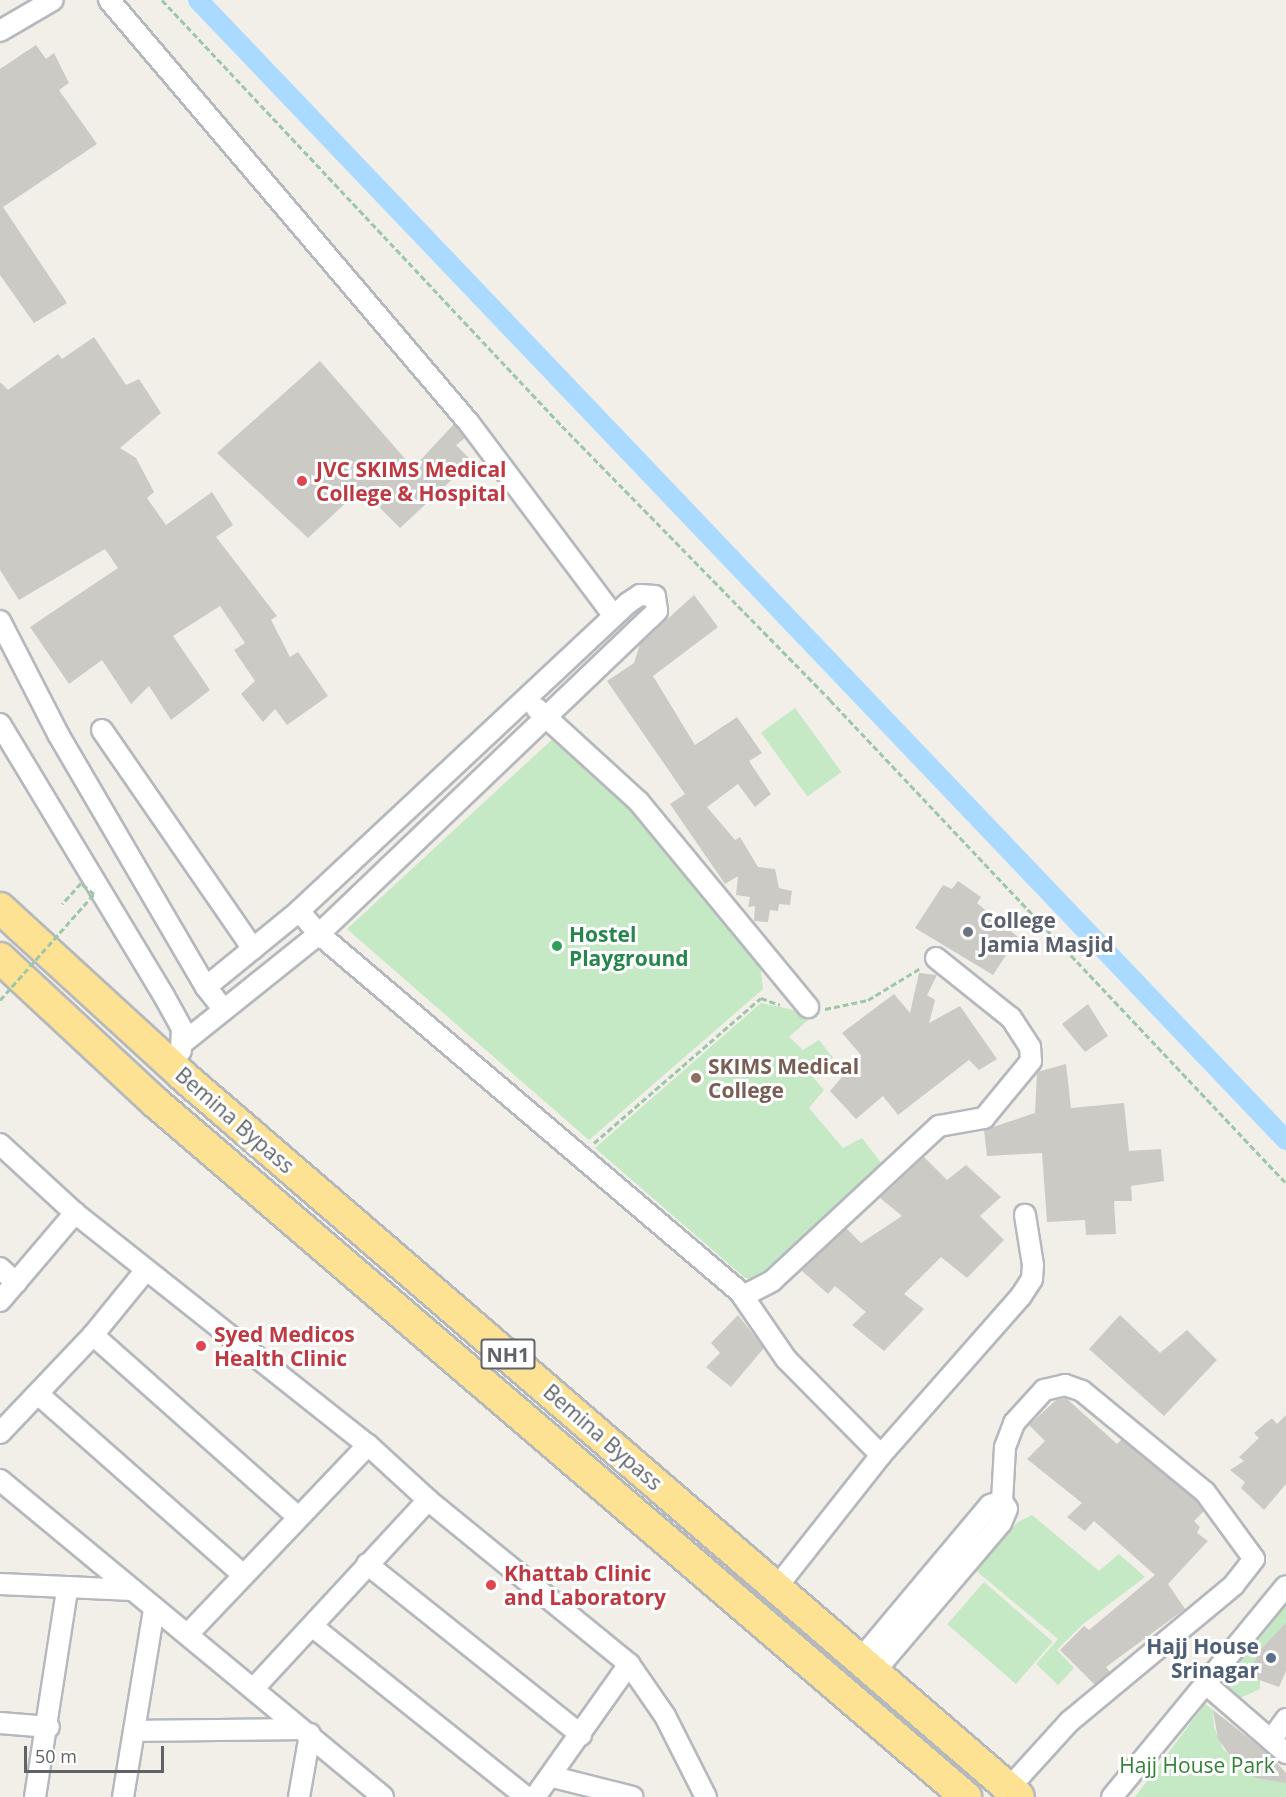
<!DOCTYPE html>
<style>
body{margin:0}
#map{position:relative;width:1286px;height:1797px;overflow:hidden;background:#f1efe8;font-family:"Open Sans",sans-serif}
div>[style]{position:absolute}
.green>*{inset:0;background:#c5e8c5;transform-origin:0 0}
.canal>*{height:20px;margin:-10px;padding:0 10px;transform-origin:10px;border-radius:10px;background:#aadaff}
.building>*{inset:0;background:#cccac5}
.path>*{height:3px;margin-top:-1.5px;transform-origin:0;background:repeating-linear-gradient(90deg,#9cc7a9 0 6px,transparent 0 9px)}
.roads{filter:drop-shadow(2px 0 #b5b8bc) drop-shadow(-2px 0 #b5b8bc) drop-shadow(0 2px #b5b8bc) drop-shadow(0 -2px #b5b8bc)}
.minor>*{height:20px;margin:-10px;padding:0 10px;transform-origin:10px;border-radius:10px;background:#fff}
.highway>*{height:30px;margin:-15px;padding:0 15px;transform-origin:15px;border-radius:15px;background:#fde293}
.path-bridge>*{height:3px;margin-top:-1.5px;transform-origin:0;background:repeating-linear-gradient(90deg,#9cc7a9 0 6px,transparent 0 9px)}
.dots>*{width:16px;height:16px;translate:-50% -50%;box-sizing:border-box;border:3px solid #fff;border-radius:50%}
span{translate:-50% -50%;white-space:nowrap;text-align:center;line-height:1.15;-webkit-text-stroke:6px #fff;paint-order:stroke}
.shield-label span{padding:2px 4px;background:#fff;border:2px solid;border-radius:4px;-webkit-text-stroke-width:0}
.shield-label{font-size:20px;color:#5f6368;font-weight:700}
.health-label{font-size:21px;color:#be3a42;font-weight:700}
.left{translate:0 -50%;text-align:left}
.worship-label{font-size:21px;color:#5b616d;font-weight:700}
.leisure-label{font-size:21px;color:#27864d;font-weight:700}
.education-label{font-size:21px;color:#785e54;font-weight:700}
.street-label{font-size:21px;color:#5f6368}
.service-label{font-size:21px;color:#4e5e75;font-weight:700}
.right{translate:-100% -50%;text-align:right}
.park-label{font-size:21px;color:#348238}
.scale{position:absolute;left:24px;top:1746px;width:140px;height:27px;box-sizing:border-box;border:3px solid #5f6368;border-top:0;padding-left:8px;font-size:18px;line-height:21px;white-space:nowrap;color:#5f6368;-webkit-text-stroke:4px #fff;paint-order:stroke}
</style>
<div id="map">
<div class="green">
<i style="left:795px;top:708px;width:79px;height:42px;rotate:54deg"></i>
<i style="clip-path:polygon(558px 734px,625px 799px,760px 963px,763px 989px,589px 1140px,347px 929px)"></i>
<i style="clip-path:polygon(761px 1003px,803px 1012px,808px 1020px,789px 1037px,803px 1050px,819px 1040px,833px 1058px,811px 1075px,824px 1090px,809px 1108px,843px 1148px,862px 1138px,882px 1164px,755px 1279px,745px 1278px,595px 1148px)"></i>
<i style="clip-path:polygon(1032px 1515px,1099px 1571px,1119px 1554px,1145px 1577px,1083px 1624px,1057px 1650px,1074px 1668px,1058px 1685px,1036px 1664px,1058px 1639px,974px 1569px,1018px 1522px)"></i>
<i style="left:984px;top:1582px;width:91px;height:56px;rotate:41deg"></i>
<i style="clip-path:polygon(1286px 1603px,1286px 1624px,1260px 1650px,1249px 1676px,1260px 1680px,1260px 1689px,1238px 1699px,1219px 1685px)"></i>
<i style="clip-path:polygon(1205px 1704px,1213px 1710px,1214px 1727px,1223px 1749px,1257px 1778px,1286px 1782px,1286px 1797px,1135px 1797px)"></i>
</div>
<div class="canal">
<i style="left:198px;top:0;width:1576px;rotate:46.34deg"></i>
</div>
<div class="building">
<i style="clip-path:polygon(36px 45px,46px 59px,54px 53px,69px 83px,59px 90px,97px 144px,3px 207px,67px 303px,34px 323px,0 275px,0 69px)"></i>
<i style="clip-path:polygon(94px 337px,126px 385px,139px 379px,161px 413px,120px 448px,136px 458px,154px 492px,147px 498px,166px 525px,212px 492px,233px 525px,216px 537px,277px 616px,271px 620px,290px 657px,298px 652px,328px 696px,287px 725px,275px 709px,263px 722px,241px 694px,255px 681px,234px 650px,245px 643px,220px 606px,173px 636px,210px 690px,171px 720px,149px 686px,131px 704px,102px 660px,69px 684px,30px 627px,118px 568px,105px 549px,19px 600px,0 570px,0 382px,8px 390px,58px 354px,62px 359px)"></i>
<i style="clip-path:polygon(320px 361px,413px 468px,454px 424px,465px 438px,456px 445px,472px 461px,400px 528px,361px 489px,308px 538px,217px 453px)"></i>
<i style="clip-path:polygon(694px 595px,718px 627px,653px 676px,695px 745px,737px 717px,762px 753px,749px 761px,771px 794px,755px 807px,738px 784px,707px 807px,735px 840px,740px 837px,758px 867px,775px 869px,779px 888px,792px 891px,790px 905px,779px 904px,778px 911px,770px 910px,768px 922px,754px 921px,755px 906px,748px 907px,750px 897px,736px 895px,738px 876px,725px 884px,670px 804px,685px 794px,607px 681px,634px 663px,640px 644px)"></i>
<i style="clip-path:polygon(958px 881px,981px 897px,977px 903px,1018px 937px,993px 975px,915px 928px,943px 885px,952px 889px)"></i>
<i style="clip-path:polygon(919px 973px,937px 975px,927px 995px,935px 1000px,929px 1023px,960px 1006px,997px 1059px,979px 1070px,969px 1060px,898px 1115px,883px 1096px,856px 1119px,830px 1091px,861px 1055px,842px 1033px,894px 994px,910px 1013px)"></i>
<i style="clip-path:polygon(1088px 1004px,1108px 1036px,1085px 1052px,1062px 1024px)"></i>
<i style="clip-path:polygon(1066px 1064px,1071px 1108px,1124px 1103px,1129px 1151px,1161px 1149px,1164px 1181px,1131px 1186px,1132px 1201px,1114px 1201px,1116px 1234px,1086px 1235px,1085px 1220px,1047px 1222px,1042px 1153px,987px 1156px,984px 1130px,1035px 1113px,1037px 1072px)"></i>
<i style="clip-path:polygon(924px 1157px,947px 1180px,966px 1165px,1001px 1197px,980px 1216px,1004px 1240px,967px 1278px,941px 1257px,904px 1294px,924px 1309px,884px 1351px,852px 1325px,866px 1312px,835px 1286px,828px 1294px,801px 1270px,846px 1228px,861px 1243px,902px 1216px,880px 1198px)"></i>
<i style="clip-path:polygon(738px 1315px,764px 1348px,731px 1387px,706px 1367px,720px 1353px,711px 1343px)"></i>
<i style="clip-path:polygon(1120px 1315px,1160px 1353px,1187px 1330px,1217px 1360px,1164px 1416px,1089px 1349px)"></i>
<i style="clip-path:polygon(1066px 1398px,1117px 1444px,1122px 1439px,1196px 1500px,1204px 1511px,1194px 1521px,1200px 1527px,1197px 1533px,1208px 1541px,1168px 1584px,1185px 1609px,1106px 1667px,1110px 1672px,1095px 1685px,1060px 1650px,1084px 1626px,1089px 1630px,1155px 1575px,1094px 1521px,1085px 1531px,1067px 1517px,1082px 1503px,1027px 1459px,1045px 1441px,1029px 1425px,1056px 1400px)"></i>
<i style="clip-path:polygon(1286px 1415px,1286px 1484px,1264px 1510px,1241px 1488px,1245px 1482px,1230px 1470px,1244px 1461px,1239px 1457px,1259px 1438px,1254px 1433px,1272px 1418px,1277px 1424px)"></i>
<i style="clip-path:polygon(1286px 1623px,1286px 1671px,1279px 1687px,1248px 1676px,1260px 1650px)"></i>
<i style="clip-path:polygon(1213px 1710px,1269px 1754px,1286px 1773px,1286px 1783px,1256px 1778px,1237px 1765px,1218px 1739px)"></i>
</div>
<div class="path">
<i style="left:162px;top:0;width:584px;rotate:46.8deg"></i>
<i style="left:562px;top:426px;width:383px;rotate:45.6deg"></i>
<i style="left:830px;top:700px;width:664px;rotate:46.65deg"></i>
<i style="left:825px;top:1009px;width:44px;rotate:-11.8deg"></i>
<i style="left:868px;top:1000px;width:63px;rotate:-31.4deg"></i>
<i style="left:594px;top:1143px;width:221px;rotate:-41deg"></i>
<i style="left:761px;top:998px;width:20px;rotate:20deg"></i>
</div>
<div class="roads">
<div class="minor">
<i style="left:109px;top:0;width:555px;rotate:49.6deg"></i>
<i style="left:469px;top:423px;width:241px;rotate:53.1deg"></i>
<i style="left:0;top:31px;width:61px;rotate:-30.3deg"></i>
<i style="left:0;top:621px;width:127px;rotate:62.8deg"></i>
<i style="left:58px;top:734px;width:293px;rotate:59.7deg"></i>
<i style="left:206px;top:987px;width:29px;rotate:52deg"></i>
<i style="left:536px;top:708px;width:139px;rotate:42.4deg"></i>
<i style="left:639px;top:802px;width:266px;rotate:50.5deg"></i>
<i style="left:0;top:724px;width:318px;rotate:58.9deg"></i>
<i style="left:164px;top:996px;width:38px;rotate:61deg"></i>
<i style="left:182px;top:1029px;width:22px;rotate:93deg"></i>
<i style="left:102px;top:730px;width:266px;rotate:55.4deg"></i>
<i style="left:299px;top:911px;width:30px;rotate:49deg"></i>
<i style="left:319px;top:934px;width:553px;rotate:40.38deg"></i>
<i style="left:740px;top:1292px;width:81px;rotate:55.5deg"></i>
<i style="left:786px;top:1359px;width:135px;rotate:45.3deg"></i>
<i style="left:184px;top:1042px;width:173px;rotate:-38.7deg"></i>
<i style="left:319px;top:934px;width:458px;rotate:-43.7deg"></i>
<i style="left:650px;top:618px;width:10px;rotate:-45deg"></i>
<i style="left:657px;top:611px;width:15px;rotate:-98deg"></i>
<i style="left:655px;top:596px;width:15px;rotate:-176deg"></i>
<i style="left:640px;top:595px;width:14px;rotate:146deg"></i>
<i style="left:628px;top:603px;width:451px;rotate:136.9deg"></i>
<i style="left:299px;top:911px;width:120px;rotate:140.7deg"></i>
<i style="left:0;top:1144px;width:102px;rotate:42.6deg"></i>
<i style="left:75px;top:1213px;width:374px;rotate:38.4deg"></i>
<i style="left:368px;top:1445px;width:81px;rotate:42.5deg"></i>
<i style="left:428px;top:1500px;width:259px;rotate:39.2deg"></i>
<i style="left:629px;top:1664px;width:63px;rotate:55.3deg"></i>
<i style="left:665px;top:1716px;width:91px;rotate:63.2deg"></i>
<i style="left:0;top:1268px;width:22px;rotate:43deg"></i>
<i style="left:743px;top:1296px;width:33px;rotate:-27deg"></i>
<i style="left:772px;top:1281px;width:228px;rotate:-42.9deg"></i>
<i style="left:939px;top:1126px;width:46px;rotate:-10.1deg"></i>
<i style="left:984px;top:1118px;width:74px;rotate:-50.5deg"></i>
<i style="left:1031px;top:1061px;width:14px;rotate:-94deg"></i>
<i style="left:1030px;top:1047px;width:35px;rotate:-123deg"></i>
<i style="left:1011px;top:1018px;width:96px;rotate:-141.3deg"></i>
<i style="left:0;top:1301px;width:116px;rotate:-49.6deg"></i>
<i style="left:93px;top:1335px;width:273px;rotate:41.6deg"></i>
<i style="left:38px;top:1394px;width:273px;rotate:41.4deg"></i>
<i style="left:0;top:1433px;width:135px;rotate:-46.5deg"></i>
<i style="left:93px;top:1335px;width:84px;rotate:-50.8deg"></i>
<i style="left:0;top:1480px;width:497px;rotate:39.6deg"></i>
<i style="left:1002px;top:1501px;width:54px;rotate:-86.8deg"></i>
<i style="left:1005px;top:1447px;width:26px;rotate:-69deg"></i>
<i style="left:1014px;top:1423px;width:45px;rotate:-47.7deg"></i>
<i style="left:1044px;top:1390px;width:22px;rotate:-13deg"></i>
<i style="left:1065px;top:1385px;width:18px;rotate:19deg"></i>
<i style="left:1082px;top:1391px;width:159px;rotate:39.4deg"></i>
<i style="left:1205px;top:1492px;width:83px;rotate:53.8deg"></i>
<i style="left:1254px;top:1559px;width:33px;rotate:128deg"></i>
<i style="left:1234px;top:1585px;width:213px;rotate:140.3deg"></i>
<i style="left:1070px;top:1721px;width:91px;rotate:132.3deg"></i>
<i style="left:367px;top:1564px;width:274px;rotate:38.6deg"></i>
<i style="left:0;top:1584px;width:133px;rotate:2.6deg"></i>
<i style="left:776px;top:1588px;width:169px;rotate:-51.7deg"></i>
<i style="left:881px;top:1455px;width:212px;rotate:-48.6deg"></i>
<i style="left:1021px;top:1296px;width:20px;rotate:-57deg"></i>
<i style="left:1032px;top:1279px;width:14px;rotate:-86deg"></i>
<i style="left:1033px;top:1265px;width:51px;rotate:-99.1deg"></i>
<i style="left:312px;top:1626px;width:274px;rotate:38.6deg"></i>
<i style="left:188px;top:1634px;width:261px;rotate:-46.4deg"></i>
<i style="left:860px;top:1660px;width:202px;rotate:-50deg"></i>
<i style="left:990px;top:1505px;width:13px;rotate:-18deg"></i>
<i style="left:1002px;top:1501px;width:9px;rotate:58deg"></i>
<i style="left:1007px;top:1509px;width:15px;rotate:113deg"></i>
<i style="left:1001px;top:1523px;width:196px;rotate:130.4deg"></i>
<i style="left:1206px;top:1684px;width:106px;rotate:40.8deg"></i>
<i style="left:255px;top:1687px;width:255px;rotate:-47.2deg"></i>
<i style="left:0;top:1723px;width:49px;rotate:4.7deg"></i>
<i style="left:137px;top:1731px;width:160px;rotate:-0.7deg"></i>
<i style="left:1271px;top:1740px;width:26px;rotate:-54deg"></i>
<i style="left:553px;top:1777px;width:82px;rotate:14deg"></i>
<i style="left:35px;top:1797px;width:209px;rotate:-81.2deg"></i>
<i style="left:123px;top:1797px;width:191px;rotate:-80.6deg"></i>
<i style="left:299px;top:1797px;width:64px;rotate:-80.1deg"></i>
<i style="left:535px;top:1797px;width:163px;rotate:-54.7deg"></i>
<i style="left:1112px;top:1797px;width:273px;rotate:-50.5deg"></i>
</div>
<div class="highway">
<i style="left:0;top:908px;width:247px;rotate:42.5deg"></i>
<i style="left:182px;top:1075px;width:1105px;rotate:40.78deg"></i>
<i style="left:0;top:958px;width:213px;rotate:42.9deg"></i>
<i style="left:156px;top:1103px;width:1067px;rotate:40.59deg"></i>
</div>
</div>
<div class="path-bridge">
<i style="left:0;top:1000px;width:142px;rotate:-48.4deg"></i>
<i style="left:94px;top:894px;width:17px;rotate:-140deg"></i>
<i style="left:81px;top:883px;width:28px;rotate:132deg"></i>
</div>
<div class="dots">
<i style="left:302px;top:481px;background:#e0444e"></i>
<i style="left:968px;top:932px;background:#6b7280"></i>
<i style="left:557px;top:946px;background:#2e9e5b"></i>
<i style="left:696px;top:1078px;background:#8d6e63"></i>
<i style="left:201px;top:1346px;background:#e0444e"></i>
<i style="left:491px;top:1585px;background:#e0444e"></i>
<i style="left:1271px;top:1658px;background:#5c6f8a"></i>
</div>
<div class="shield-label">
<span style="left:508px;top:1354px">NH1</span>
</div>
<div class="health-label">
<span class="left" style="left:316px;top:481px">JVC SKIMS Medical<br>College &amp; Hospital</span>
<span class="left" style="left:214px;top:1346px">Syed Medicos<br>Health Clinic</span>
<span class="left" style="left:504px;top:1585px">Khattab Clinic<br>and Laboratory</span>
</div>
<div class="worship-label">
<span class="left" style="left:980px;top:932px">College<br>Jamia Masjid</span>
</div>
<div class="leisure-label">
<span class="left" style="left:569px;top:946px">Hostel<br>Playground</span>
</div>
<div class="education-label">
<span class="left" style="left:708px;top:1078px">SKIMS Medical<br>College</span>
</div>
<div class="street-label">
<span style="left:235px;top:1120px;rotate:41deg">Bemina Bypass</span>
<span style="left:603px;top:1437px;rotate:41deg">Bemina Bypass</span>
</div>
<div class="service-label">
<span class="right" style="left:1259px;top:1658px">Hajj House<br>Srinagar</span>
</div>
<div class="park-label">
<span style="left:1197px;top:1765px">Hajj House Park</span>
</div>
<div class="scale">50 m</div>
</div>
